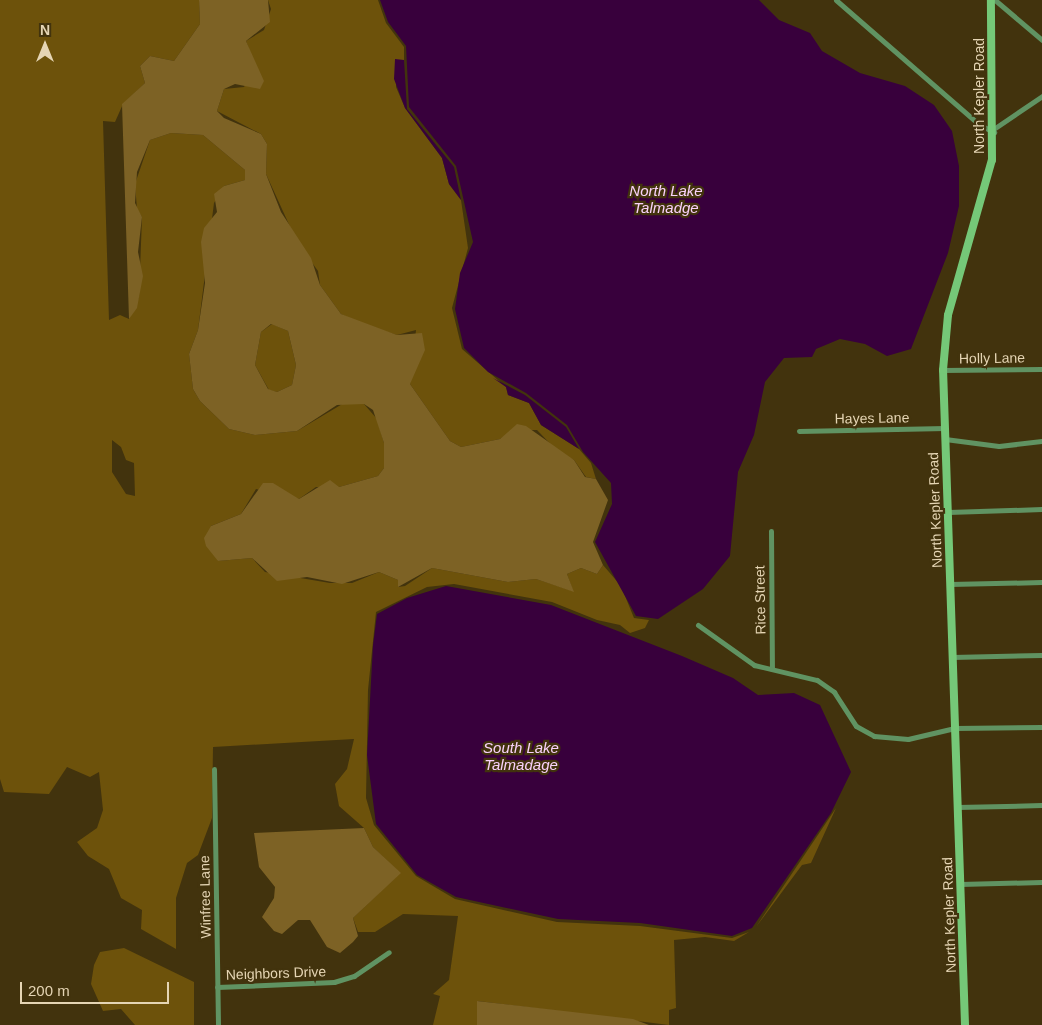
<!DOCTYPE html>
<style>
body{margin:0}
#map{position:relative;width:1042px;height:1025px;overflow:hidden;background:#42330d;font-family:Helvetica,sans-serif}
div>[style]{position:absolute}
.green>*{inset:0;background:#6d520b}
.forest>*{inset:0;background:#7d6225}
.water>*{inset:0;background:#38003c}
.street>*{height:5px;margin:-2.5px;padding:0 2.5px;transform-origin:2.5px;border-radius:2.5px;background:#609362}
.secondary>*{height:8px;margin:-4px;padding:0 4px;transform-origin:4px;border-radius:4px;background:#75c878}
span{translate:-50% -50%;white-space:nowrap;text-align:center;line-height:1.15;-webkit-text-stroke:4.5px #42330d;paint-order:stroke}
.street-label{font-size:14px;color:#e5d5b4}
.water-label{font-size:15px;color:#fad2fb;font-style:italic}
.north{position:absolute;left:20px;top:20px;width:50px;height:50px;-webkit-text-stroke:4px #42330d;paint-order:stroke;rotate:0deg;font-size:14px;font-weight:700;line-height:20px;text-align:center;color:#e5d5b4}
.north::after{content:'';display:block;margin:auto;width:18px;height:22px;background:#e5d5b4;clip-path:polygon(50% 0,100% 100%,50% 72%,0 100%)}
.scale{position:absolute;left:20px;top:982px;width:149px;height:22px;box-sizing:border-box;border:2px solid #e5d5b4;border-top:0;padding-left:6px;font-size:15px;line-height:18px;white-space:nowrap;color:#e5d5b4;-webkit-text-stroke:4px #42330d;paint-order:stroke}
</style>
<div id="map">
<div class="green">
<i style="clip-path:polygon(evenodd,0 0,199px 0,200px 24px,174px 61px,150px 56px,140px 66px,145px 83px,123px 104px,115px 122px,103px 121px,109px 320px,120px 315px,129px 319px,139px 297px,142px 217px,137px 209px,135px 184px,150px 140px,171px 133px,203px 135px,245px 170px,245px 180px,224px 186px,214px 203px,198px 330px,189px 354px,193px 389px,200px 401px,229px 429px,255px 435px,297px 431px,344px 403px,364px 404px,377px 419px,384px 443px,384px 468px,378px 476px,339px 487px,316px 487px,299px 499px,256px 489px,241px 514px,211px 526px,218px 561px,252px 558px,265px 572px,330px 583px,352px 583px,379px 572px,398px 580px,398px 587px,405px 586px,432px 568px,508px 582px,536px 579px,573px 591px,567px 574px,581px 568px,597px 574px,603px 565px,621px 586px,634px 618px,649px 620px,645px 628px,630px 633px,620px 625px,597px 620px,552px 602px,454px 584px,427px 587px,376px 612px,368px 690px,366px 798px,374px 825px,416px 876px,455px 899px,557px 922px,640px 926px,732px 938px,749px 932px,734px 941px,705px 937px,674px 940px,676px 1008px,669px 1010px,669px 1025px,478px 1001px,477px 1025px,433px 1025px,440px 996px,433px 994px,449px 980px,458px 916px,403px 914px,375px 932px,358px 932px,353px 918px,400px 873px,373px 847px,364px 828px,339px 806px,335px 784px,347px 769px,354px 739px,213px 747px,212px 818px,198px 855px,187px 863px,176px 898px,176px 949px,141px 929px,142px 910px,121px 898px,109px 869px,88px 856px,77px 842px,97px 828px,103px 810px,99px 772px,90px 777px,67px 767px,49px 794px,4px 792px,0 779px,0 0,112px 440px,121px 447px,126px 460px,134px 463px,135px 496px,126px 494px,112px 472px,112px 440px)"></i>
<i style="clip-path:polygon(268px 0,378px 0,386px 23px,404px 47px,404px 60px,397px 61px,396px 87px,405px 108px,442px 158px,449px 184px,461px 200px,468px 248px,452px 308px,462px 349px,506px 387px,508px 395px,529px 403px,541px 425px,579px 449px,591px 463px,596px 479px,586px 477px,574px 460px,560px 454px,537px 430px,514px 430px,500px 439px,461px 447px,450px 441px,410px 384px,416px 330px,397px 335px,358px 323px,341px 314px,320px 285px,318px 271px,297px 242px,266px 174px,267px 144px,261px 134px,217px 111px,224px 89px,244px 87px,256px 67px,246px 41px,264px 30px,271px 9px)"></i>
<i style="clip-path:polygon(272px 324px,288px 331px,296px 365px,292px 385px,277px 392px,269px 390px,255px 365px,261px 332px)"></i>
<i style="clip-path:polygon(836px 808px,811px 863px,802px 865px,756px 927px)"></i>
<i style="clip-path:polygon(124px 948px,194px 982px,194px 1025px,135px 1025px,121px 1009px,103px 1011px,91px 984px,94px 965px,100px 952px)"></i>
</div>
<div class="forest">
<i style="clip-path:polygon(evenodd,199px 0,268px 0,270px 22px,246px 41px,264px 81px,260px 89px,235px 84px,224px 89px,217px 111px,224px 118px,261px 134px,267px 144px,266px 174px,281px 212px,311px 258px,320px 285px,341px 314px,397px 335px,422px 333px,425px 350px,410px 384px,450px 441px,461px 447px,500px 439px,517px 424px,526px 426px,574px 460px,585px 477px,596px 479px,608px 500px,593px 542px,603px 565px,597px 574px,581px 568px,567px 574px,574px 592px,536px 579px,508px 582px,432px 568px,398px 587px,398px 580px,379px 572px,342px 584px,307px 577px,277px 581px,252px 558px,218px 561px,206px 546px,204px 538px,211px 526px,241px 514px,263px 483px,273px 483px,299px 499px,330px 480px,339px 487px,378px 476px,384px 468px,384px 443px,373px 410px,364px 404px,337px 405px,297px 431px,255px 435px,229px 429px,200px 401px,193px 389px,189px 354px,198px 330px,205px 283px,201px 242px,204px 228px,217px 212px,214px 194px,224px 186px,245px 180px,245px 170px,203px 135px,171px 133px,150px 140px,137px 172px,135px 203px,142px 217px,138px 252px,143px 276px,137px 308px,129px 319px,122px 104px,145px 83px,140px 66px,150px 56px,174px 61px,200px 24px,199px 0,271px 324px,288px 331px,296px 365px,292px 385px,277px 392px,268px 389px,255px 365px,261px 332px,271px 324px)"></i>
<i style="clip-path:polygon(364px 828px,373px 847px,401px 873px,353px 918px,358px 936px,353px 942px,340px 953px,327px 947px,310px 920px,298px 920px,282px 934px,274px 931px,262px 917px,274px 898px,275px 887px,259px 867px,254px 833px)"></i>
<i style="clip-path:polygon(477px 1001px,633px 1019px,649px 1025px,477px 1025px)"></i>
</div>
<div class="water">
<i style="clip-path:polygon(380px 0,759px 0,779px 20px,810px 33px,822px 51px,860px 73px,905px 86px,934px 105px,952px 131px,959px 166px,959px 206px,948px 253px,911px 349px,887px 356px,865px 344px,840px 339px,816px 349px,812px 357px,784px 358px,765px 382px,754px 435px,738px 472px,730px 556px,703px 589px,658px 619px,636px 616px,595px 542px,612px 504px,611px 483px,583px 452px,567px 425px,526px 393px,488px 372px,464px 348px,455px 309px,460px 273px,473px 242px,456px 166px,409px 107px,406px 46px,388px 22px)"></i>
<i style="clip-path:polygon(395px 59px,404px 60px,407px 109px,454px 167px,461px 200px,449px 184px,442px 158px,405px 108px,394px 79px)"></i>
<i style="clip-path:polygon(493px 378px,525px 395px,566px 427px,579px 449px,541px 425px,529px 403px,508px 395px,506px 387px)"></i>
<i style="clip-path:polygon(446px 586px,551px 605px,682px 656px,733px 678px,758px 695px,794px 693px,820px 705px,851px 772px,831px 813px,752px 928px,732px 936px,640px 923px,558px 919px,456px 897px,417px 875px,376px 824px,367px 755px,373px 645px,377px 614px,407px 598px)"></i>
</div>
<div class="street">
<i style="left:836px;top:0;width:191px;rotate:41deg"></i>
<i style="left:980px;top:125px;width:16px;rotate:27deg"></i>
<i style="left:995px;top:0;width:62px;rotate:40.4deg"></i>
<i style="left:995px;top:128px;width:57px;rotate:-34.2deg"></i>
<i style="left:943px;top:370px;width:99px;rotate:-0.6deg"></i>
<i style="left:799px;top:431px;width:146px;rotate:-1.2deg"></i>
<i style="left:945px;top:439px;width:54px;rotate:7.4deg"></i>
<i style="left:999px;top:446px;width:43px;rotate:-6.6deg"></i>
<i style="left:948px;top:512px;width:94px;rotate:-1.8deg"></i>
<i style="left:771px;top:531px;width:138px;rotate:89.6deg"></i>
<i style="left:950px;top:584px;width:92px;rotate:-1.2deg"></i>
<i style="left:698px;top:625px;width:69px;rotate:35.5deg"></i>
<i style="left:754px;top:665px;width:65px;rotate:13.4deg"></i>
<i style="left:817px;top:680px;width:21px;rotate:35deg"></i>
<i style="left:834px;top:692px;width:40px;rotate:57.1deg"></i>
<i style="left:856px;top:726px;width:21px;rotate:29deg"></i>
<i style="left:874px;top:736px;width:34px;rotate:5deg"></i>
<i style="left:908px;top:739px;width:48px;rotate:-13.2deg"></i>
<i style="left:955px;top:728px;width:87px;rotate:-0.7deg"></i>
<i style="left:952px;top:657px;width:90px;rotate:-1.3deg"></i>
<i style="left:214px;top:769px;width:256px;rotate:89.1deg"></i>
<i style="left:957px;top:807px;width:85px;rotate:-1.3deg"></i>
<i style="left:960px;top:884px;width:82px;rotate:-1.4deg"></i>
<i style="left:217px;top:987px;width:117px;rotate:-2.4deg"></i>
<i style="left:334px;top:982px;width:21px;rotate:-17deg"></i>
<i style="left:354px;top:976px;width:42px;rotate:-34.4deg"></i>
</div>
<div class="secondary">
<i style="left:965px;top:1025px;width:655px;rotate:-91.92deg"></i>
<i style="left:943px;top:370px;width:55px;rotate:-84.8deg"></i>
<i style="left:948px;top:315px;width:161px;rotate:-74.2deg"></i>
<i style="left:992px;top:160px;width:160px;rotate:-90.4deg"></i>
</div>
<div class="street-label">
<span style="left:979px;top:96px;rotate:-90deg">North Kepler Road</span>
<span style="left:992px;top:358px;rotate:-1deg">Holly Lane</span>
<span style="left:872px;top:418px;rotate:-1deg">Hayes Lane</span>
<span style="left:935px;top:510px;rotate:-92deg">North Kepler Road</span>
<span style="left:760px;top:600px;rotate:-91deg">Rice Street</span>
<span style="left:205px;top:897px;rotate:-91deg">Winfree Lane</span>
<span style="left:949px;top:915px;rotate:-92deg">North Kepler Road</span>
<span style="left:276px;top:973px;rotate:-2deg">Neighbors Drive</span>
</div>
<div class="water-label">
<span style="left:666px;top:199px">North Lake<br>Talmadge</span>
<span style="left:521px;top:756px">South Lake<br>Talmadage</span>
</div>
<div class="north">N</div>
<div class="scale">200 m</div>
</div>
